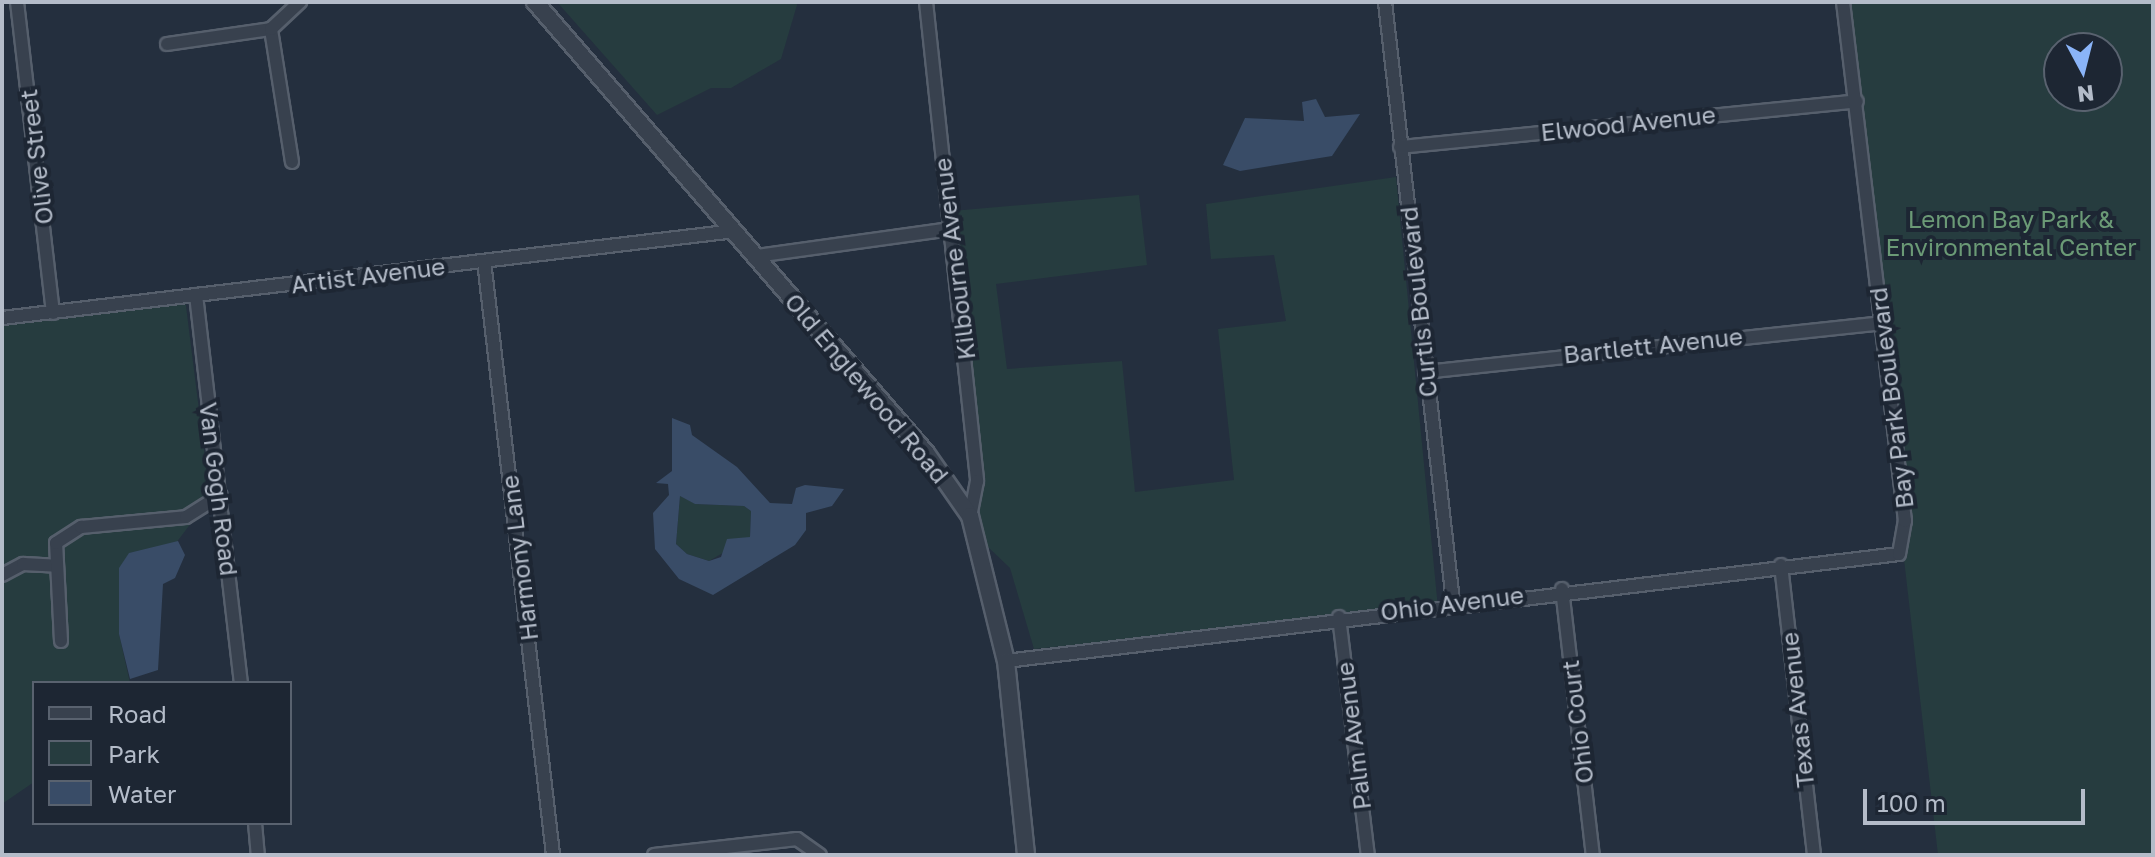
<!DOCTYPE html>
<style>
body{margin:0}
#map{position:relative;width:2155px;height:857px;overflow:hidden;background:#242f3e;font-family:"Golos Text",sans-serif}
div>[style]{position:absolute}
.green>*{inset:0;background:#263c3f}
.water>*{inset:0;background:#394c67}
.roads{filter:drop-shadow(2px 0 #565f6c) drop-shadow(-2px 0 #565f6c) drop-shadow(0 2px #565f6c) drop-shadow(0 -2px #565f6c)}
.minor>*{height:12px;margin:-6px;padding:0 6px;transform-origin:6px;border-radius:6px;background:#38414e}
.tertiary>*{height:16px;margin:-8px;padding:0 8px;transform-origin:8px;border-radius:8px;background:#38414e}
span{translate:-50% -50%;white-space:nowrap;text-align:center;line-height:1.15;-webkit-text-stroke:8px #1d2633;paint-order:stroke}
.street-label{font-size:24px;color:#b4bcc9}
.park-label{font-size:24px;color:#6b9a76}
.frame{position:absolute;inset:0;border:4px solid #b4bcc9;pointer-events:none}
.legend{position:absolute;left:32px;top:681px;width:260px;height:144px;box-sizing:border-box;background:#1d2633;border:2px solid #59626f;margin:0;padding:10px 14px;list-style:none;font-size:24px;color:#b4bcc9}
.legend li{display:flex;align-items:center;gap:16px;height:40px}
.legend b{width:40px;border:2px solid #59626f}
.north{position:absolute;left:2043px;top:32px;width:80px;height:80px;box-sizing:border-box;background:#1d2633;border:2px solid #59626f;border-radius:50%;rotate:173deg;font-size:22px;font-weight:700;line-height:32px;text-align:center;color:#b4bcc9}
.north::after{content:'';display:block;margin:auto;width:28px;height:36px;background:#8ab4f8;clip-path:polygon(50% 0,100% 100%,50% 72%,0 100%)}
.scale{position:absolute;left:1863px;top:789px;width:222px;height:36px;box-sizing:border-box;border:4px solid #b4bcc9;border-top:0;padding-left:10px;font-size:24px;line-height:28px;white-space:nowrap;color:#b4bcc9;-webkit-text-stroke:6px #1d2633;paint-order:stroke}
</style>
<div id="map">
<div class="green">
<i style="clip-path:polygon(557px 2px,796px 2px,797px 5px,781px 59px,731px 88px,711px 88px,657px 115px)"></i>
<i style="clip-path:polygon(evenodd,1840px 2px,2153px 2px,2153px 855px,1938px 855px,1840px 2px,2059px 48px,2107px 48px,2107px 96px,2059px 96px,2059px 48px)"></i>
<i style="clip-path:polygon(1396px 177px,1438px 608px,1034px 649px,1010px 568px,988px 547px,973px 506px,952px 211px,1139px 195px,1147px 265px,996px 284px,1007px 369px,1122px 361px,1135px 492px,1234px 480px,1218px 329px,1286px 321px,1274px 255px,1211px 259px,1206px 204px)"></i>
<i style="clip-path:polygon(184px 290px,210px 498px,173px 547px,130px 553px,119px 634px,130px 683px,34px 683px,34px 782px,2px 804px,2px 317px)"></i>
<i style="clip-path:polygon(680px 496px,696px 504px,744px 506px,751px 511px,750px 537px,709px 561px,687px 554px,676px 544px)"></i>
</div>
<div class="water">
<i style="clip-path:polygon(1316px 99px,1325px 117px,1360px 114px,1332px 156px,1240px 171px,1223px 165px,1245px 118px,1304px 121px,1302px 102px)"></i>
<i style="clip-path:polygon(evenodd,672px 418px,690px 425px,692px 435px,737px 467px,770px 503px,792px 504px,796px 488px,805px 485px,844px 489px,832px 506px,806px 513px,806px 530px,795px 545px,713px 595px,679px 579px,655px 549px,653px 513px,669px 495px,668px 484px,656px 483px,672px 471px,672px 418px,680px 496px,695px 504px,744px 506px,751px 511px,750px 537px,727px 539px,721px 557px,709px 561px,687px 554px,676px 544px,680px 496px)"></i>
<i style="clip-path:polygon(178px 541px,185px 555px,175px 578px,163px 584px,158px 670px,130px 679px,119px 634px,119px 568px,129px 553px)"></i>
</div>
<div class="roads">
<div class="minor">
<i style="left:17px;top:2px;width:313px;rotate:83.4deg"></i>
<i style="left:926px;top:2px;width:482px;rotate:83.9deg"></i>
<i style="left:977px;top:481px;width:36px;rotate:101deg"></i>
<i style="left:1385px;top:2px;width:604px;rotate:83.53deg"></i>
<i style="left:167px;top:44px;width:105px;rotate:-8.2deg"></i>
<i style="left:1400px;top:147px;width:459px;rotate:-5.7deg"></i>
<i style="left:292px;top:162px;width:135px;rotate:-99deg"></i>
<i style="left:271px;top:29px;width:40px;rotate:-43deg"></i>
<i style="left:756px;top:256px;width:196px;rotate:-7.9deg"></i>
<i style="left:484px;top:261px;width:598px;rotate:83.37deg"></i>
<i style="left:196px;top:295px;width:391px;rotate:83.4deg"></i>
<i style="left:2px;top:318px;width:738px;rotate:-6.77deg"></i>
<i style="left:1425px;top:372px;width:460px;rotate:-6.1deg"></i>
<i style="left:1781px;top:565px;width:292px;rotate:83.5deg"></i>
<i style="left:2px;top:575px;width:24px;rotate:-28deg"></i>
<i style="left:23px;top:564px;width:34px;rotate:3deg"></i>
<i style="left:1562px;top:589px;width:268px;rotate:83.4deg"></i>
<i style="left:1339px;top:617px;width:240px;rotate:83.1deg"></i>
<i style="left:61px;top:641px;width:98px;rotate:-92.9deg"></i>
<i style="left:56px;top:543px;width:30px;rotate:-33deg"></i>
<i style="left:81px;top:527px;width:105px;rotate:-5.4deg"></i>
<i style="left:186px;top:517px;width:41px;rotate:-32.2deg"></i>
<i style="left:1006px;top:661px;width:899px;rotate:-6.83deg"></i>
<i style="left:1899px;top:554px;width:34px;rotate:-80deg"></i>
<i style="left:1905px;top:521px;width:523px;rotate:-96.81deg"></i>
<i style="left:255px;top:823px;width:32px;rotate:85deg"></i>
<i style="left:654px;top:855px;width:144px;rotate:-6.4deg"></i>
<i style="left:797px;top:839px;width:28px;rotate:35deg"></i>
</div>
<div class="tertiary">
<i style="left:535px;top:2px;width:597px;rotate:49.08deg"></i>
<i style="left:926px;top:453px;width:77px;rotate:55.1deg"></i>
<i style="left:970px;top:516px;width:149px;rotate:76.1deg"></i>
<i style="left:1006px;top:661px;width:195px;rotate:84.1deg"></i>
</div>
</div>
<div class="street-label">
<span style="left:1628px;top:123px;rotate:-6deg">Elwood Avenue</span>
<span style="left:36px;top:157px;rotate:-97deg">Olive Street</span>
<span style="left:954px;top:259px;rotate:-97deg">Kilbourne Avenue</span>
<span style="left:368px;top:275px;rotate:-7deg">Artist Avenue</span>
<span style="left:1418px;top:302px;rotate:-96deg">Curtis Boulevard</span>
<span style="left:1653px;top:345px;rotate:-6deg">Bartlett Avenue</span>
<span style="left:867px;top:388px;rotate:50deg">Old Englewood Road</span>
<span style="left:1891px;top:398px;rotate:-97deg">Bay Park Boulevard</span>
<span style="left:219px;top:489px;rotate:83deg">Van Gogh Road</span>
<span style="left:519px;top:558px;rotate:-97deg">Harmony Lane</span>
<span style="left:1452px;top:603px;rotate:-7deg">Ohio Avenue</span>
<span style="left:1797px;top:710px;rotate:-96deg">Texas Avenue</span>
<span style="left:1577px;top:722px;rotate:-97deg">Ohio Court</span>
<span style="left:1353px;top:736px;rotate:-97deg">Palm Avenue</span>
</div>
<div class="park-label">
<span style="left:2011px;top:233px">Lemon Bay Park &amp;<br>Environmental Center</span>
</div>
<div class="frame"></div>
<ul class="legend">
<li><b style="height:10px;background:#38414e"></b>Road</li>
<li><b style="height:22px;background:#263c3f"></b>Park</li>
<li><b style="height:22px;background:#394c67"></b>Water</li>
</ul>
<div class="north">N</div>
<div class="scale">100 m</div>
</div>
